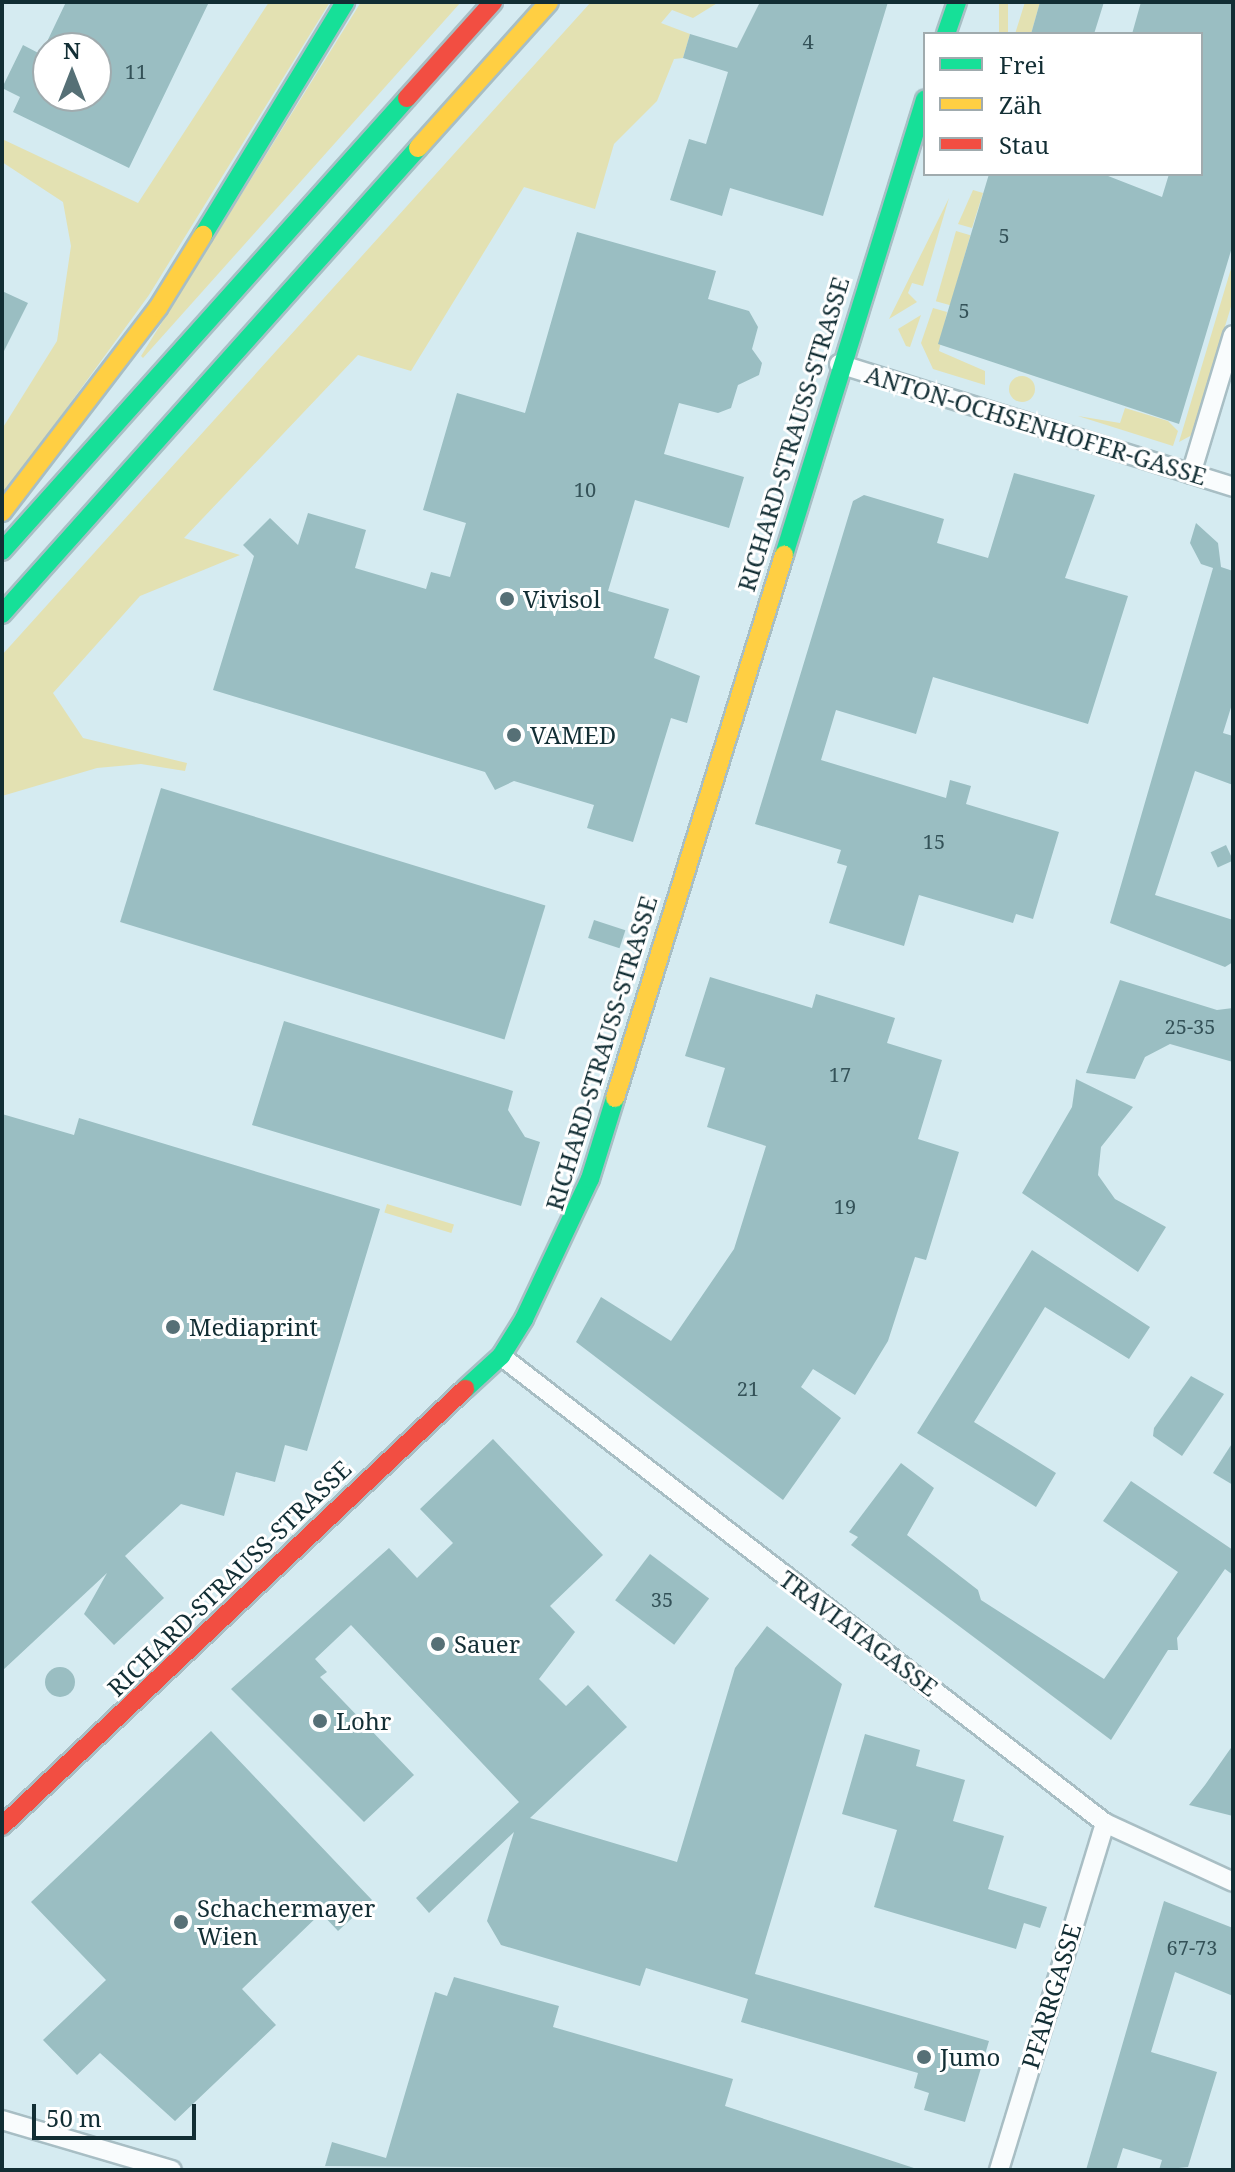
<!DOCTYPE html>
<meta charset="utf-8">
<style>
body{margin:0}
#map{position:relative;width:1235px;height:2172px;overflow:hidden;background:#d5ebf1;font-family:"Noto Serif",serif}
div>[style]{position:absolute}
.green>*{inset:0;background:#e3e1b2;transform-origin:0 0}
.round{border-radius:50%}
.building>*{inset:0;background:#9abec2;transform-origin:0 0}
.roads{filter:drop-shadow(2px 0 #a8bec4) drop-shadow(-2px 0 #a8bec4) drop-shadow(0 2px #a8bec4) drop-shadow(0 -2px #a8bec4)}
.street>*{height:18px;margin:-9px;padding:0 9px;transform-origin:9px;border-radius:9px;background:#f9fcfd}
.fast>*{height:18px;margin:-9px;padding:0 9px;transform-origin:9px;border-radius:9px;background:#16e098}
.slow>*{height:18px;margin:-9px;padding:0 9px;transform-origin:9px;border-radius:9px;background:#ffcf43}
.jam>*{height:18px;margin:-9px;padding:0 9px;transform-origin:9px;border-radius:9px;background:#f24e42}
.dots>*{width:22px;height:22px;translate:-50% -50%;box-sizing:border-box;border:4px solid #fff;border-radius:50%}
span{translate:-50% -50%;white-space:nowrap;text-align:center;line-height:1.15;-webkit-text-stroke:6px #fff;paint-order:stroke}
.number-label{font-size:20px;color:#345258}
.number-label span{-webkit-text-stroke-width:0}
.street-label{font-size:24px;color:#122e34}
.poi-label{font-size:24px;color:#122e34}
.left{translate:0 -50%;text-align:left}
.frame{position:absolute;inset:0;border:4px solid #122e34;pointer-events:none}
.legend{position:absolute;left:923px;top:32px;width:280px;height:144px;box-sizing:border-box;background:#fff;border:2px solid #a0abae;margin:0;padding:10px 14px;list-style:none;font-size:24px;color:#122e34}
.legend li{display:flex;align-items:center;gap:16px;height:40px}
.legend b{width:40px;border:2px solid #a0abae}
.north{position:absolute;left:32px;top:32px;width:80px;height:80px;box-sizing:border-box;background:#fff;border:2px solid #a0abae;border-radius:50%;rotate:0deg;font-size:22px;font-weight:700;line-height:32px;text-align:center;color:#122e34}
.north::after{content:'';display:block;margin:auto;width:28px;height:36px;background:#567076;clip-path:polygon(50% 0,100% 100%,50% 72%,0 100%)}
.scale{position:absolute;left:32px;top:2104px;width:164px;height:36px;box-sizing:border-box;border:4px solid #122e34;border-top:0;padding-left:10px;font-size:24px;line-height:28px;white-space:nowrap;color:#122e34;-webkit-text-stroke:6px #fff;paint-order:stroke}
</style>
<div id="map">
<div class="green">
<i style="clip-path:polygon(269px 2px,330px 2px,149px 295px,2px 497px,2px 429px,57px 341px,71px 246px,63px 202px,2px 162px,2px 139px,138px 203px)"></i>
<i style="clip-path:polygon(361px 2px,461px 2px,143px 358px,141px 356px)"></i>
<i style="clip-path:polygon(591px 2px,719px 2px,693px 18px,672px 10px,661px 23px,690px 34px,683px 58px,674px 59px,657px 101px,614px 144px,595px 209px,524px 187px,411px 371px,358px 355px,184px 538px,240px 555px,140px 596px,53px 693px,83px 738px,187px 763px,185px 771px,141px 764px,97px 768px,2px 796px,2px 655px)"></i>
<i style="left:999px;top:2px;width:9px;height:33px"></i>
<i style="clip-path:polygon(1025px 2px,1040px 2px,1031px 34px,1015px 34px)"></i>
<i style="clip-path:polygon(973px 190px,983px 193px,972px 228px,958px 224px)"></i>
<i style="clip-path:polygon(949px 198px,923px 286px,912px 283px,908px 293px,917px 302px,889px 319px)"></i>
<i style="left:956px;top:231px;width:15px;height:73px;rotate:16deg"></i>
<i style="clip-path:polygon(1233px 262px,1233px 300px,1192px 435px,1179px 442px)"></i>
<i style="clip-path:polygon(933px 308px,947px 312px,939px 351px,985px 371px,985px 385px,933px 369px,921px 343px)"></i>
<i style="clip-path:polygon(921px 315px,910px 347px,906px 346px,898px 329px)"></i>
<i class="round" style="left:1009px;top:376px;width:26px;height:26px"></i>
<i style="clip-path:polygon(1125px 408px,1168px 421px,1178px 431px,1173px 446px,1078px 416px,1120px 423px)"></i>
<i style="left:387px;top:1204px;width:70px;height:9px;rotate:17deg"></i>
</div>
<div class="building">
<i style="clip-path:polygon(66px 2px,209px 2px,129px 168px,13px 112px,20px 97px,2px 88px,23px 45px,48px 58px,48px 96px,96px 96px,96px 48px,44px 48px)"></i>
<i style="clip-path:polygon(760px 2px,888px 2px,823px 216px,730px 188px,722px 216px,670px 200px,689px 139px,706px 144px,728px 72px,683px 58px,690px 34px,737px 48px)"></i>
<i style="clip-path:polygon(1040px 2px,1104px 2px,1094px 34px,1031px 34px)"></i>
<i style="clip-path:polygon(1141px 2px,1233px 2px,1233px 244px,1179px 424px,938px 344px,989px 174px,1103px 174px,1162px 197px,1169px 174px,1201px 174px,1201px 34px,1132px 34px)"></i>
<i style="clip-path:polygon(577px 232px,716px 271px,708px 299px,749px 311px,758px 327px,752px 349px,762px 363px,759px 375px,738px 385px,731px 408px,718px 413px,679px 403px,664px 454px,744px 477px,729px 528px,635px 500px,608px 591px,669px 609px,654px 658px,700px 676px,687px 723px,671px 718px,633px 842px,587px 828px,594px 805px,514px 781px,495px 790px,485px 772px,213px 690px,254px 556px,243px 545px,270px 518px,298px 545px,308px 513px,366px 530px,355px 568px,426px 589px,431px 572px,450px 577px,466px 523px,423px 510px,457px 393px,525px 413px)"></i>
<i style="clip-path:polygon(2px 291px,28px 303px,2px 355px)"></i>
<i style="clip-path:polygon(1014px 473px,1095px 495px,1065px 578px,1128px 596px,1088px 724px,933px 677px,916px 734px,836px 710px,821px 760px,946px 798px,950px 780px,971px 786px,966px 804px,1059px 832px,1033px 919px,1016px 914px,1013px 923px,919px 895px,904px 946px,829px 923px,847px 866px,837px 863px,841px 850px,755px 824px,853px 501px,864px 495px,944px 519px,937px 543px,988px 558px)"></i>
<i style="clip-path:polygon(1196px 523px,1218px 543px,1221px 567px,1233px 571px,1233px 701px,1223px 733px,1233px 736px,1233px 785px,1195px 771px,1155px 895px,1233px 920px,1233px 962px,1225px 967px,1110px 923px,1213px 568px,1201px 564px,1190px 543px)"></i>
<i style="left:161px;top:788px;width:402px;height:140px;rotate:17deg"></i>
<i style="left:1226px;top:845px;width:17px;height:17px;rotate:65deg"></i>
<i style="left:594px;top:920px;width:33px;height:19px;rotate:18deg"></i>
<i style="clip-path:polygon(710px 977px,812px 1008px,816px 994px,895px 1018px,887px 1043px,942px 1060px,918px 1139px,959px 1152px,926px 1260px,915px 1257px,888px 1341px,855px 1395px,813px 1369px,801px 1387px,841px 1418px,783px 1500px,576px 1342px,601px 1297px,671px 1341px,734px 1249px,766px 1146px,707px 1127px,725px 1068px,685px 1056px)"></i>
<i style="clip-path:polygon(1120px 980px,1217px 1010px,1233px 1008px,1233px 1062px,1170px 1044px,1145px 1057px,1135px 1079px,1086px 1073px)"></i>
<i style="clip-path:polygon(284px 1021px,513px 1091px,508px 1110px,525px 1137px,540px 1142px,521px 1206px,252px 1125px)"></i>
<i style="clip-path:polygon(1076px 1079px,1133px 1107px,1101px 1147px,1098px 1175px,1115px 1199px,1166px 1227px,1138px 1272px,1022px 1193px,1072px 1107px)"></i>
<i style="clip-path:polygon(2px 1114px,74px 1135px,79px 1118px,380px 1209px,307px 1451px,285px 1445px,275px 1482px,236px 1472px,224px 1516px,181px 1504px,125px 1556px,164px 1598px,114px 1645px,84px 1614px,107px 1573px,2px 1671px)"></i>
<i style="clip-path:polygon(1032px 1250px,1150px 1327px,1129px 1359px,1045px 1307px,1026px 1338px,974px 1422px,1056px 1473px,1036px 1507px,917px 1433px)"></i>
<i style="clip-path:polygon(1191px 1376px,1224px 1394px,1182px 1456px,1153px 1436px,1154px 1428px)"></i>
<i style="clip-path:polygon(493px 1439px,603px 1555px,550px 1606px,575px 1632px,539px 1679px,566px 1706px,588px 1685px,627px 1727px,530px 1818px,677px 1862px,735px 1668px,767px 1626px,842px 1684px,755px 1974px,989px 2041px,965px 2122px,924px 2110px,929px 2093px,914px 2088px,918px 2073px,741px 2022px,748px 1999px,646px 1968px,640px 1986px,501px 1945px,487px 1921px,514px 1832px,429px 1913px,416px 1898px,519px 1802px,351px 1625px,315px 1659px,327px 1672px,320px 1677px,414px 1775px,364px 1822px,231px 1689px,389px 1548px,417px 1578px,453px 1543px,420px 1509px)"></i>
<i style="clip-path:polygon(1233px 1442px,1233px 1485px,1213px 1473px)"></i>
<i style="clip-path:polygon(901px 1463px,934px 1488px,907px 1535px,978px 1590px,981px 1600px,1104px 1679px,1178px 1572px,1103px 1521px,1131px 1481px,1233px 1550px,1233px 1575px,1225px 1569px,1177px 1638px,1178px 1650px,1168px 1650px,1111px 1740px,851px 1545px,858px 1537px,849px 1532px)"></i>
<i style="left:650px;top:1554px;width:74px;height:58px;rotate:37deg"></i>
<i class="round" style="left:45px;top:1667px;width:30px;height:30px"></i>
<i style="clip-path:polygon(211px 1731px,372px 1900px,338px 1931px,321px 1913px,242px 1989px,276px 2025px,175px 2121px,100px 2053px,77px 2075px,43px 2040px,106px 1980px,31px 1902px)"></i>
<i style="clip-path:polygon(865px 1734px,920px 1750px,916px 1766px,965px 1780px,953px 1821px,1004px 1836px,988px 1889px,1047px 1907px,1040px 1928px,1024px 1923px,1016px 1949px,874px 1907px,897px 1830px,842px 1814px)"></i>
<i style="clip-path:polygon(1233px 1745px,1233px 1816px,1189px 1805px,1205px 1785px)"></i>
<i style="clip-path:polygon(1164px 1901px,1233px 1928px,1233px 1996px,1175px 1972px,1151px 2052px,1217px 2072px,1188px 2167px,1159px 2170px,1162px 2160px,1123px 2148px,1116px 2170px,1086px 2170px)"></i>
<i style="clip-path:polygon(454px 1977px,559px 2006px,553px 2027px,733px 2079px,725px 2106px,920px 2170px,325px 2166px,332px 2142px,386px 2158px,435px 1992px,447px 1996px)"></i>
</div>
<div class="roads">
<div class="street">
<i style="left:839px;top:364px;width:413px;rotate:17.3deg"></i>
<i style="left:1191px;top:474px;width:145px;rotate:-73.2deg"></i>
<i style="left:501px;top:1356px;width:763px;rotate:37.71deg"></i>
<i style="left:1105px;top:1823px;width:141px;rotate:24.7deg"></i>
<i style="left:2px;top:2120px;width:177px;rotate:16.4deg"></i>
<i style="left:999px;top:2170px;width:363px;rotate:-73deg"></i>
</div>
<div class="fast">
<i style="left:946px;top:34px;width:34px;rotate:-71deg"></i>
<i style="left:203px;top:235px;width:273px;rotate:-58.6deg"></i>
<i style="left:2px;top:551px;width:608px;rotate:-48.2deg"></i>
<i style="left:784px;top:555px;width:477px;rotate:-72.8deg"></i>
<i style="left:2px;top:614px;width:625px;rotate:-48.24deg"></i>
<i style="left:465px;top:1389px;width:49px;rotate:-42.5deg"></i>
<i style="left:501px;top:1356px;width:44px;rotate:-58.1deg"></i>
<i style="left:524px;top:1319px;width:155px;rotate:-64.8deg"></i>
<i style="left:590px;top:1179px;width:85px;rotate:-72.8deg"></i>
</div>
<div class="slow">
<i style="left:418px;top:148px;width:196px;rotate:-48.1deg"></i>
<i style="left:2px;top:512px;width:257px;rotate:-52.6deg"></i>
<i style="left:158px;top:308px;width:86px;rotate:-58.3deg"></i>
<i style="left:615px;top:1098px;width:569px;rotate:-72.71deg"></i>
</div>
<div class="jam">
<i style="left:407px;top:98px;width:129px;rotate:-48.1deg"></i>
<i style="left:2px;top:1826px;width:637px;rotate:-43.35deg"></i>
</div>
</div>
<div class="dots">
<i style="left:507px;top:599px;background:#567076"></i>
<i style="left:514px;top:735px;background:#567076"></i>
<i style="left:173px;top:1327px;background:#567076"></i>
<i style="left:438px;top:1644px;background:#567076"></i>
<i style="left:320px;top:1721px;background:#567076"></i>
<i style="left:181px;top:1922px;background:#567076"></i>
<i style="left:924px;top:2057px;background:#567076"></i>
</div>
<div class="number-label">
<span style="left:808px;top:41px">4</span>
<span style="left:136px;top:71px">11</span>
<span style="left:1004px;top:235px">5</span>
<span style="left:964px;top:310px">5</span>
<span style="left:585px;top:489px">10</span>
<span style="left:934px;top:841px">15</span>
<span style="left:1190px;top:1026px">25-35</span>
<span style="left:840px;top:1074px">17</span>
<span style="left:845px;top:1206px">19</span>
<span style="left:748px;top:1388px">21</span>
<span style="left:662px;top:1599px">35</span>
<span style="left:1192px;top:1947px">67-73</span>
</div>
<div class="street-label">
<span style="left:1036px;top:425px;rotate:17deg">ANTON-OCHSENHOFER-GASSE</span>
<span style="left:793px;top:434px;rotate:-73deg">RICHARD-STRAUSS-STRASSE</span>
<span style="left:601px;top:1053px;rotate:-73deg">RICHARD-STRAUSS-STRASSE</span>
<span style="left:229px;top:1578px;rotate:-44deg">RICHARD-STRAUSS-STRASSE</span>
<span style="left:859px;top:1633px;rotate:37deg">TRAVIATAGASSE</span>
<span style="left:1051px;top:1996px;rotate:-73deg">PFARRGASSE</span>
</div>
<div class="poi-label">
<span class="left" style="left:523px;top:599px">Vivisol</span>
<span class="left" style="left:530px;top:735px">VAMED</span>
<span class="left" style="left:189px;top:1327px">Mediaprint</span>
<span class="left" style="left:454px;top:1644px">Sauer</span>
<span class="left" style="left:336px;top:1721px">Lohr</span>
<span class="left" style="left:197px;top:1922px">Schachermayer<br>Wien</span>
<span class="left" style="left:940px;top:2057px">Jumo</span>
</div>
<div class="frame"></div>
<ul class="legend">
<li><b style="height:10px;background:#16e098"></b>Frei</li>
<li><b style="height:10px;background:#ffcf43"></b>Zäh</li>
<li><b style="height:10px;background:#f24e42"></b>Stau</li>
</ul>
<div class="north">N</div>
<div class="scale">50 m</div>
</div>
